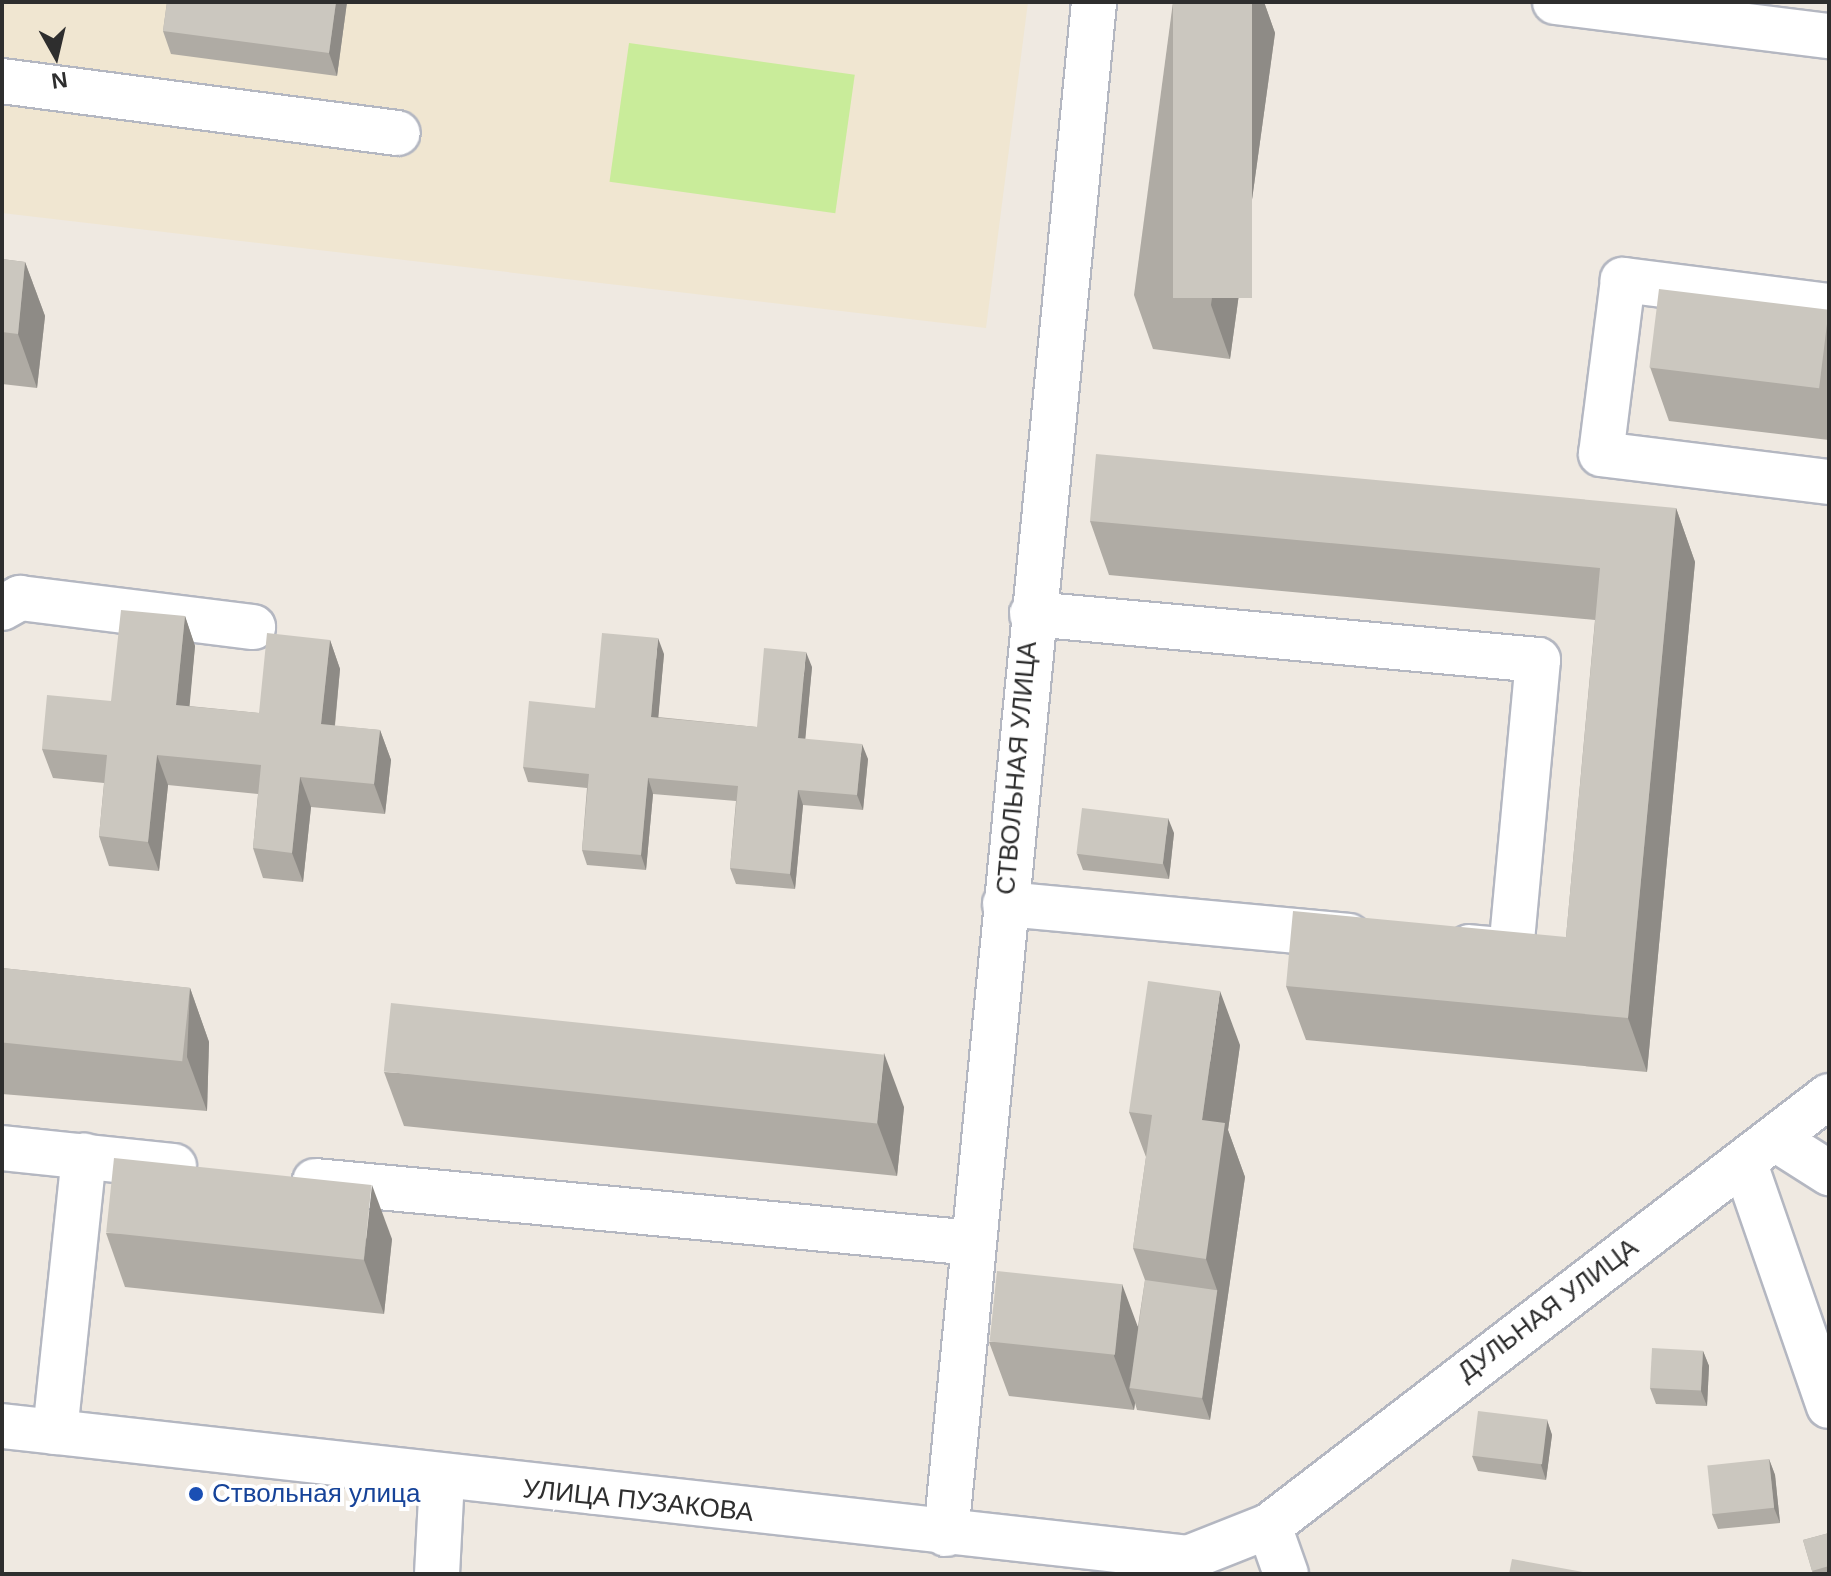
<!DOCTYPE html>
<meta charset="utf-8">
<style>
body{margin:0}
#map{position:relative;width:1831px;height:1576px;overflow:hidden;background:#efe9e1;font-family:Helvetica,sans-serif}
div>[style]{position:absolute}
.education>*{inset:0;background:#f0e6d1}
.pitch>*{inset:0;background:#c9ec9a;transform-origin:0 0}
.roads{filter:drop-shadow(2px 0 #b4b7c1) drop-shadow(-2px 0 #b4b7c1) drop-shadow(0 2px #b4b7c1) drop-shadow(0 -2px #b4b7c1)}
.minor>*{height:44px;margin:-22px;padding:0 22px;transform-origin:22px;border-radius:22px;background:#fff}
.wall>*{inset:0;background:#afaba4}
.shaded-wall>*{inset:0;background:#8e8b86}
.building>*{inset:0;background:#cbc7bf;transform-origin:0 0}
.dots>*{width:22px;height:22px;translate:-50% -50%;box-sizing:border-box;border:4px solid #fff;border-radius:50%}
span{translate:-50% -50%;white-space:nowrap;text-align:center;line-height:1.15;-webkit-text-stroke:8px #fff;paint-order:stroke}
.street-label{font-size:26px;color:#2e2e2e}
.transit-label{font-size:26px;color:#164399}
.left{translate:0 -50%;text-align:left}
.frame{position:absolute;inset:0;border:4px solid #2e2e2e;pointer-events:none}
.north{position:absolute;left:16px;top:16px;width:80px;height:80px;-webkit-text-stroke:6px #fff;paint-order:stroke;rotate:172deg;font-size:22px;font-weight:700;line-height:32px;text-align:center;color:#2e2e2e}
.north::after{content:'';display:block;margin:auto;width:28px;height:36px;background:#2e2e2e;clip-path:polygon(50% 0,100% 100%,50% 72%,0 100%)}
</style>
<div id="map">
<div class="education">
<i style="clip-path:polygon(2px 2px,1028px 2px,986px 328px,2px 213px)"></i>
</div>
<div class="pitch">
<i style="left:629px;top:43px;width:228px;height:140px;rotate:8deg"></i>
</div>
<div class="roads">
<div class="minor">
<i style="left:1555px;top:2px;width:276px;rotate:7.1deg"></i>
<i style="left:2px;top:81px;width:399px;rotate:7.5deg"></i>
<i style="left:1829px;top:306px;width:208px;rotate:-172.8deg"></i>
<i style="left:1623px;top:280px;width:175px;rotate:97.2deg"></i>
<i style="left:1601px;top:454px;width:230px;rotate:7deg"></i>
<i style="left:2px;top:608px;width:21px;rotate:-29deg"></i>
<i style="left:20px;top:598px;width:235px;rotate:7.1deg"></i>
<i style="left:1032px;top:614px;width:508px;rotate:5.19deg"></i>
<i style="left:1538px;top:660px;width:292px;rotate:95.3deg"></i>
<i style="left:1511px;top:951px;width:42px;rotate:-174.6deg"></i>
<i style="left:1005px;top:904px;width:345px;rotate:5.3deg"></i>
<i style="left:1777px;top:1140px;width:62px;rotate:32.4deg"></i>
<i style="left:2px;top:1148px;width:173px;rotate:6deg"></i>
<i style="left:1745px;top:1164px;width:256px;rotate:70.9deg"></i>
<i style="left:315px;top:1181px;width:661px;rotate:5.38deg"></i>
<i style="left:2px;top:1426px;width:1193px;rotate:6.35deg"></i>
<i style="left:1188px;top:1558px;width:87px;rotate:-21.6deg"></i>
<i style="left:1269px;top:1526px;width:706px;rotate:-37.52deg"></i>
<i style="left:55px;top:1432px;width:278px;rotate:-84deg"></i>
<i style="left:1269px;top:1526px;width:51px;rotate:70.5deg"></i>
<i style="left:946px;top:1534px;width:1539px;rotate:-84.48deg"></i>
<i style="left:437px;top:1574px;width:94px;rotate:-87deg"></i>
</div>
</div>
<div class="wall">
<i style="clip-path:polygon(167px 2px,347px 2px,337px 76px,171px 54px,163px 31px)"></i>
<i style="clip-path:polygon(1173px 2px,1264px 2px,1275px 33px,1230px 359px,1153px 349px,1134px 295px)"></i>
<i style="clip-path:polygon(2px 259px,25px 262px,45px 316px,37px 388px,2px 384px)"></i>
<i style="clip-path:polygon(1829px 310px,1829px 440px,1669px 421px,1650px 367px)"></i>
<i style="clip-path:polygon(1676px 508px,1695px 562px,1647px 1072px,1306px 1040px,1286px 986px,1566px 937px,1595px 620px,1109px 575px,1090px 521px)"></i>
<i style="clip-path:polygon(185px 616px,195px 646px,189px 706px,259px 713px,330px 640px,340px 669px,335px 726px,380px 730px,391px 760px,385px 814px,311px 807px,303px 882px,263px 878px,253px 848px,258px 794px,168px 785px,159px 871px,109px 866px,99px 836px,104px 783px,53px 778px,42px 749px,111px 701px)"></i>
<i style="clip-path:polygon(664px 654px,658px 717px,757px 727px,812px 667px,805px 739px,868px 759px,863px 810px,803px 805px,795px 889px,736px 884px,730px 868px,736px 801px,653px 794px,646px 870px,587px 865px,582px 850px,587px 788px,528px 782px,523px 767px,595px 708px)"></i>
<i style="clip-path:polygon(1174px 833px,1169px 879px,1083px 870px,1077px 854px)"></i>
<i style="clip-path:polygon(2px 968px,190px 988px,209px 1042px,207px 1111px,2px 1094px)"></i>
<i style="clip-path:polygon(1240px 1045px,1228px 1130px,1245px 1177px,1210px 1420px,1137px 1410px,1135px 1403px,1134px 1410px,1009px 1396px,989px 1342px,1138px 1326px,1145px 1280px,1133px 1248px,1146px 1157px,1129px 1112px)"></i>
<i style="clip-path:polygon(384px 1072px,904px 1107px,897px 1176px,404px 1126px)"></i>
<i style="clip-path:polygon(106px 1233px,392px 1239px,384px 1314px,125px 1287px)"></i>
<i style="clip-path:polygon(1703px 1351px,1709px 1366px,1707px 1406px,1656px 1404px,1650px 1388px)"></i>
<i style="clip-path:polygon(1547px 1420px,1552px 1435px,1546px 1480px,1478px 1471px,1472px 1456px)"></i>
<i style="clip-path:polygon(1769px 1459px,1775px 1475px,1780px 1523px,1718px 1529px,1712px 1514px)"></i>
<i style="clip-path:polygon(1829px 1533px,1829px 1574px,1813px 1574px,1803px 1540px)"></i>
</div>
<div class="shaded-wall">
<i style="clip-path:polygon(336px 2px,347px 2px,337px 76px,329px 53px)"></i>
<i style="clip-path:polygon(1252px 2px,1264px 2px,1275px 33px,1230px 359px,1211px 305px)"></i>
<i style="clip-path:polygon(25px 262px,45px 316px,37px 388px,18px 334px)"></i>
<i style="clip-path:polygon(1676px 508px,1695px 562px,1647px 1072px,1628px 1018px)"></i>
<i style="clip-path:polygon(185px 616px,195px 646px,187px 734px,176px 705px)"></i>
<i style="clip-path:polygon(658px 638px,664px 654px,657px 732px,651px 717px)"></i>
<i style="clip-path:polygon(330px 640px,340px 669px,332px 754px,321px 724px)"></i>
<i style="clip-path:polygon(806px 652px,812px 667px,804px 753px,798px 738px)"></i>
<i style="clip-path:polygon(380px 730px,391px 760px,385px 814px,374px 784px)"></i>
<i style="clip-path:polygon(862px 744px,868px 759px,863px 810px,857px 795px)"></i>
<i style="clip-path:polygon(157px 755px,168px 785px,159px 871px,148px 842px)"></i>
<i style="clip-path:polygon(300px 777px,311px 807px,303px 882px,292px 853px)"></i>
<i style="clip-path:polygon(648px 778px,653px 794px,646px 870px,641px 855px)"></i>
<i style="clip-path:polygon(798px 790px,803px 805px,795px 889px,790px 874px)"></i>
<i style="clip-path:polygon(1168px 818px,1174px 833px,1169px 879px,1163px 863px)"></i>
<i style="clip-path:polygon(190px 988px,209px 1042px,207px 1111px,187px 1057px)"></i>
<i style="clip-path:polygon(1220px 991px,1240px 1045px,1228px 1130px,1245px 1177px,1210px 1420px,1202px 1398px,1217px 1290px,1206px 1259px,1202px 1120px)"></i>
<i style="clip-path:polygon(884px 1053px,904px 1107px,897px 1176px,877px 1122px)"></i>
<i style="clip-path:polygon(372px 1185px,392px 1239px,384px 1314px,364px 1260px)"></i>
<i style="clip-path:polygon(1122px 1284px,1142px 1338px,1129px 1388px,1135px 1403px,1134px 1410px,1114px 1356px)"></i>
<i style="clip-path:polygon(1703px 1351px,1709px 1366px,1707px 1406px,1701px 1391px)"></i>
<i style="clip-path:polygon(1547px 1420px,1552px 1435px,1546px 1480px,1541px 1465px)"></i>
<i style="clip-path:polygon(1769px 1459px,1775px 1475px,1780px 1523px,1774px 1508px)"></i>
</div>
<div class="building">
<i style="clip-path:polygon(167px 2px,336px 2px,329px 53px,163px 31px)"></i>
<i style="left:1173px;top:2px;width:79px;height:296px"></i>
<i style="clip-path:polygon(2px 259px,25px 262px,18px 334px,2px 332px)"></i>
<i style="left:1659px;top:289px;width:171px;height:79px;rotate:7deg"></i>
<i style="clip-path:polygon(1096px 454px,1676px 508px,1628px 1018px,1286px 986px,1293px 911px,1566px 937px,1600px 568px,1090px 521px)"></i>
<i style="clip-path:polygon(121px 610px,185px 616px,176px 705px,259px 713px,267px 633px,330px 640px,321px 724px,380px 730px,374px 784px,300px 777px,292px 853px,253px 848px,261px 765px,157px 755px,148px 842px,99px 836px,107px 755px,42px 749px,47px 695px,111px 701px)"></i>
<i style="clip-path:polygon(602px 633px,658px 638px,651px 717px,757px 727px,764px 648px,806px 652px,798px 738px,862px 744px,857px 795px,798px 790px,790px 874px,730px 868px,738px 786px,648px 778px,641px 855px,582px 850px,589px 774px,523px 767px,529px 701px,595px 708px)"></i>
<i style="left:1082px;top:808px;width:87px;height:46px;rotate:7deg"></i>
<i style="left:2px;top:968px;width:189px;height:74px;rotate:6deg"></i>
<i style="clip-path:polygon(1148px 981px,1220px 991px,1202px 1120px,1225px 1123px,1206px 1259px,1133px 1248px,1152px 1115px,1129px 1112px)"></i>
<i style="left:391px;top:1003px;width:496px;height:69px;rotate:6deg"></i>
<i style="left:114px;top:1158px;width:259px;height:75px;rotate:6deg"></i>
<i style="left:997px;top:1271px;width:126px;height:71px;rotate:6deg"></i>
<i style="left:1145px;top:1280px;width:73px;height:109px;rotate:8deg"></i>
<i style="left:1652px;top:1348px;width:51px;height:40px;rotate:3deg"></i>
<i style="left:1478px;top:1411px;width:70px;height:45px;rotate:7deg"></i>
<i style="left:1769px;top:1459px;width:49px;height:62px;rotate:84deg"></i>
<i style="clip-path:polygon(1829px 1533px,1829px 1566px,1812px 1571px,1803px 1540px)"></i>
<i style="clip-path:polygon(1512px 1559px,1594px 1574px,1509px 1574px)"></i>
</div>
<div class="dots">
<i style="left:196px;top:1494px;background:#1a4fb4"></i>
</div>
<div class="street-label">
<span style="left:1017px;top:768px;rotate:-85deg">СТВОЛЬНАЯ УЛИЦА</span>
<span style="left:1548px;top:1310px;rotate:-37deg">ДУЛЬНАЯ УЛИЦА</span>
<span style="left:638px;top:1501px;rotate:6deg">УЛИЦА ПУЗАКОВА</span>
</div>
<div class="transit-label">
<span class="left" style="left:212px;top:1494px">Ствольная улица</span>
</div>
<div class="frame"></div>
<div class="north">N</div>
</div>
